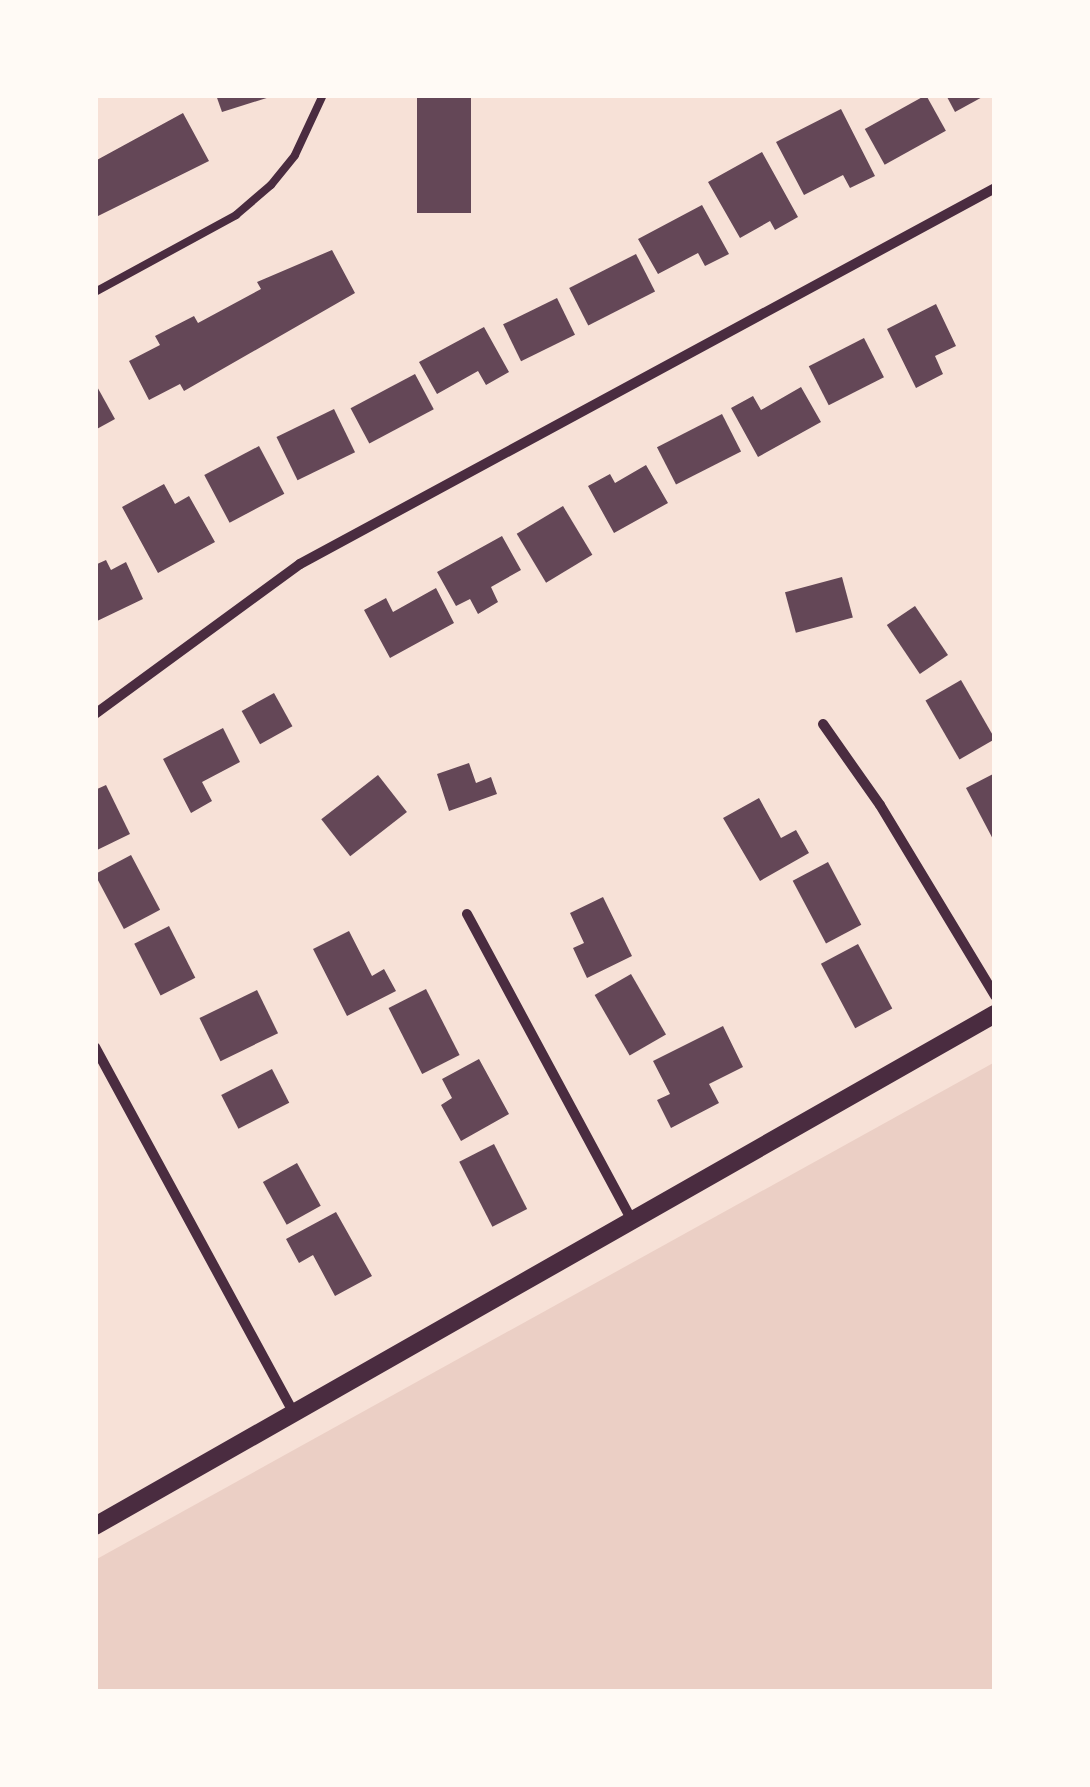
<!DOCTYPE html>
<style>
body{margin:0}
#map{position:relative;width:1090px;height:1787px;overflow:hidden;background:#f7e1d7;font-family:"DejaVu Sans",sans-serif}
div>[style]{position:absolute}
.green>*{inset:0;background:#ebcfc5}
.building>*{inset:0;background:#644757;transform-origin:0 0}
.service>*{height:8px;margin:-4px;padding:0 4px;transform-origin:4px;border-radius:4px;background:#4a2c40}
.minor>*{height:10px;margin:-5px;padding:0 5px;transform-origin:5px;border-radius:5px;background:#4a2c40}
.tertiary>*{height:18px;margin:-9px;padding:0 9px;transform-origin:9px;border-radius:9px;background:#4a2c40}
span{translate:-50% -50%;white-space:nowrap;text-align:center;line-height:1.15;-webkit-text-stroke:10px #fffaf5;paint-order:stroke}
.frame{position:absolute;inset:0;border:98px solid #fffaf5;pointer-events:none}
</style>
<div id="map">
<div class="green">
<i style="clip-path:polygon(995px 1062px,995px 1692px,95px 1692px,95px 1560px)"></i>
</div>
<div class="building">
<i style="clip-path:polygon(216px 95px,273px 95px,273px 96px,222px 112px)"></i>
<i style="left:417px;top:95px;width:54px;height:118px"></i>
<i style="left:926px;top:95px;width:41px;height:70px;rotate:61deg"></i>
<i style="clip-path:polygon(946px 95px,986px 95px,955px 112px)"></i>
<i style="clip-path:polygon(841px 109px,875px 176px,850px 188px,843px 175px,804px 195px,776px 142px)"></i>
<i style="clip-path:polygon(183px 113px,209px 161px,96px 217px,95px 226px,95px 161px)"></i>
<i style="clip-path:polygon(762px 152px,798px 217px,775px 230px,770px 221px,740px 238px,708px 182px)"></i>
<i style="clip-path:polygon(702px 205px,729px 254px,705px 266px,698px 253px,658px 274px,638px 239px)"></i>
<i style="clip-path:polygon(332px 250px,355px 293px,184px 391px,180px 384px,149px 400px,129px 361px,160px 345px,155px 336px,194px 316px,198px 323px,261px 289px,257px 282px)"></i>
<i style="left:636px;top:254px;width:42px;height:75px;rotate:63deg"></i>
<i style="left:557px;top:298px;width:41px;height:60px;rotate:64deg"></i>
<i style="clip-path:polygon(936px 304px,956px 346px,935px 356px,943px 374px,916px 388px,887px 329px)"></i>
<i style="clip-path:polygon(484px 327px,509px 372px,486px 385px,478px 371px,437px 394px,419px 362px)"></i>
<i style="left:864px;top:338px;width:44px;height:62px;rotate:63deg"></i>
<i style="left:415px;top:374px;width:40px;height:73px;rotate:62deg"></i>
<i style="clip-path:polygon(95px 383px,115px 419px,95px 430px)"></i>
<i style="clip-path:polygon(801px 387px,821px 422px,758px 457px,731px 408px,753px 396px,761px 410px)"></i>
<i style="left:334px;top:409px;width:48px;height:64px;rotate:64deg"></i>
<i style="left:722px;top:414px;width:42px;height:73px;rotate:63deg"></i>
<i style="left:259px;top:446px;width:54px;height:62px;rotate:62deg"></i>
<i style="clip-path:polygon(646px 465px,668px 503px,614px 533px,588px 486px,610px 474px,615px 483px)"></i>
<i style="clip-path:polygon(164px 484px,175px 504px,189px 496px,215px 542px,158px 573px,122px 507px)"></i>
<i style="left:563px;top:506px;width:57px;height:54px;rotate:59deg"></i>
<i style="clip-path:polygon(502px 536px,521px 570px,491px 587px,498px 602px,478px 614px,470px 599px,456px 606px,437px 572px)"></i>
<i style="clip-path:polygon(106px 560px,111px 570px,126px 562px,143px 599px,95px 622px,95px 565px)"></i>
<i style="left:842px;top:577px;width:42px;height:59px;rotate:75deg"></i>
<i style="clip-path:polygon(436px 588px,454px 623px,390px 658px,364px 610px,386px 598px,393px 612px)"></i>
<i style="left:915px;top:606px;width:59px;height:34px;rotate:56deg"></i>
<i style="left:961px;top:680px;width:68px;height:41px;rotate:60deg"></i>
<i style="left:274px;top:693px;width:38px;height:37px;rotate:61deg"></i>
<i style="clip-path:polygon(223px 728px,240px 762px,202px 782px,212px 801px,191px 813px,163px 759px)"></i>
<i style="clip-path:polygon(469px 763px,476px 783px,491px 777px,497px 794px,449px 811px,437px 774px)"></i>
<i style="clip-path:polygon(995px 773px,995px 843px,966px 788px)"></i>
<i style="left:378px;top:775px;width:47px;height:72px;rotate:52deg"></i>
<i style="clip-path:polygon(106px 785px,130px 834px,95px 851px,95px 790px)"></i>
<i style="clip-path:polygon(759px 798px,781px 838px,796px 830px,809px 853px,760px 881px,723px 818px)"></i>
<i style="left:131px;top:855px;width:62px;height:41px;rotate:62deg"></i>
<i style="left:828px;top:862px;width:71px;height:40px;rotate:62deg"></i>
<i style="clip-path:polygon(603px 897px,632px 956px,587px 978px,573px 948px,584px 943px,570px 913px)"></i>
<i style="left:169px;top:926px;width:58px;height:39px;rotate:63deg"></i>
<i style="clip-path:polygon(349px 931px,372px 976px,384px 969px,396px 991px,347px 1016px,313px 949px)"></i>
<i style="left:858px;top:944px;width:73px;height:42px;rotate:62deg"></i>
<i style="left:631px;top:974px;width:70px;height:42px;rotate:60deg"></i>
<i style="left:426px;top:989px;width:74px;height:42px;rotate:63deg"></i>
<i style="left:257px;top:990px;width:48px;height:64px;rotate:64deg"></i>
<i style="clip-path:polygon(723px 1026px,743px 1067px,709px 1084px,719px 1103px,671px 1128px,657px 1100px,670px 1094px,653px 1061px)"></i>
<i style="clip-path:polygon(479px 1059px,509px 1114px,461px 1141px,441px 1105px,452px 1098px,442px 1079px)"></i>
<i style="left:272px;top:1069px;width:38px;height:57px;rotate:63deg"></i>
<i style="left:494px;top:1144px;width:73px;height:39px;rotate:63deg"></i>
<i style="left:297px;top:1163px;width:49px;height:39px;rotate:61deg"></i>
<i style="clip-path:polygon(336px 1212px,372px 1276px,335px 1296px,313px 1255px,299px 1263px,286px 1239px)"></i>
</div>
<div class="service">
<i style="left:95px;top:292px;width:161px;rotate:-28.6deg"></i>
<i style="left:236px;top:215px;width:46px;rotate:-40.6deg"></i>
<i style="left:271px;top:185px;width:38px;rotate:-51deg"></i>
<i style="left:295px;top:155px;width:66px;rotate:-65deg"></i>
</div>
<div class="minor">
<i style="left:95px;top:714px;width:254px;rotate:-36.2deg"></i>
<i style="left:300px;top:564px;width:790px;rotate:-28.41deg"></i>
<i style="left:823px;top:724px;width:99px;rotate:54.9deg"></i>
<i style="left:880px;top:805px;width:223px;rotate:58.9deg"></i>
<i style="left:467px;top:914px;width:345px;rotate:61.7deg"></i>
<i style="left:95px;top:1047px;width:417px;rotate:61.5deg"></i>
</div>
<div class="tertiary">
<i style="left:95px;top:1526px;width:1035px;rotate:-29.64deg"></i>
</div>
<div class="frame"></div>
</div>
